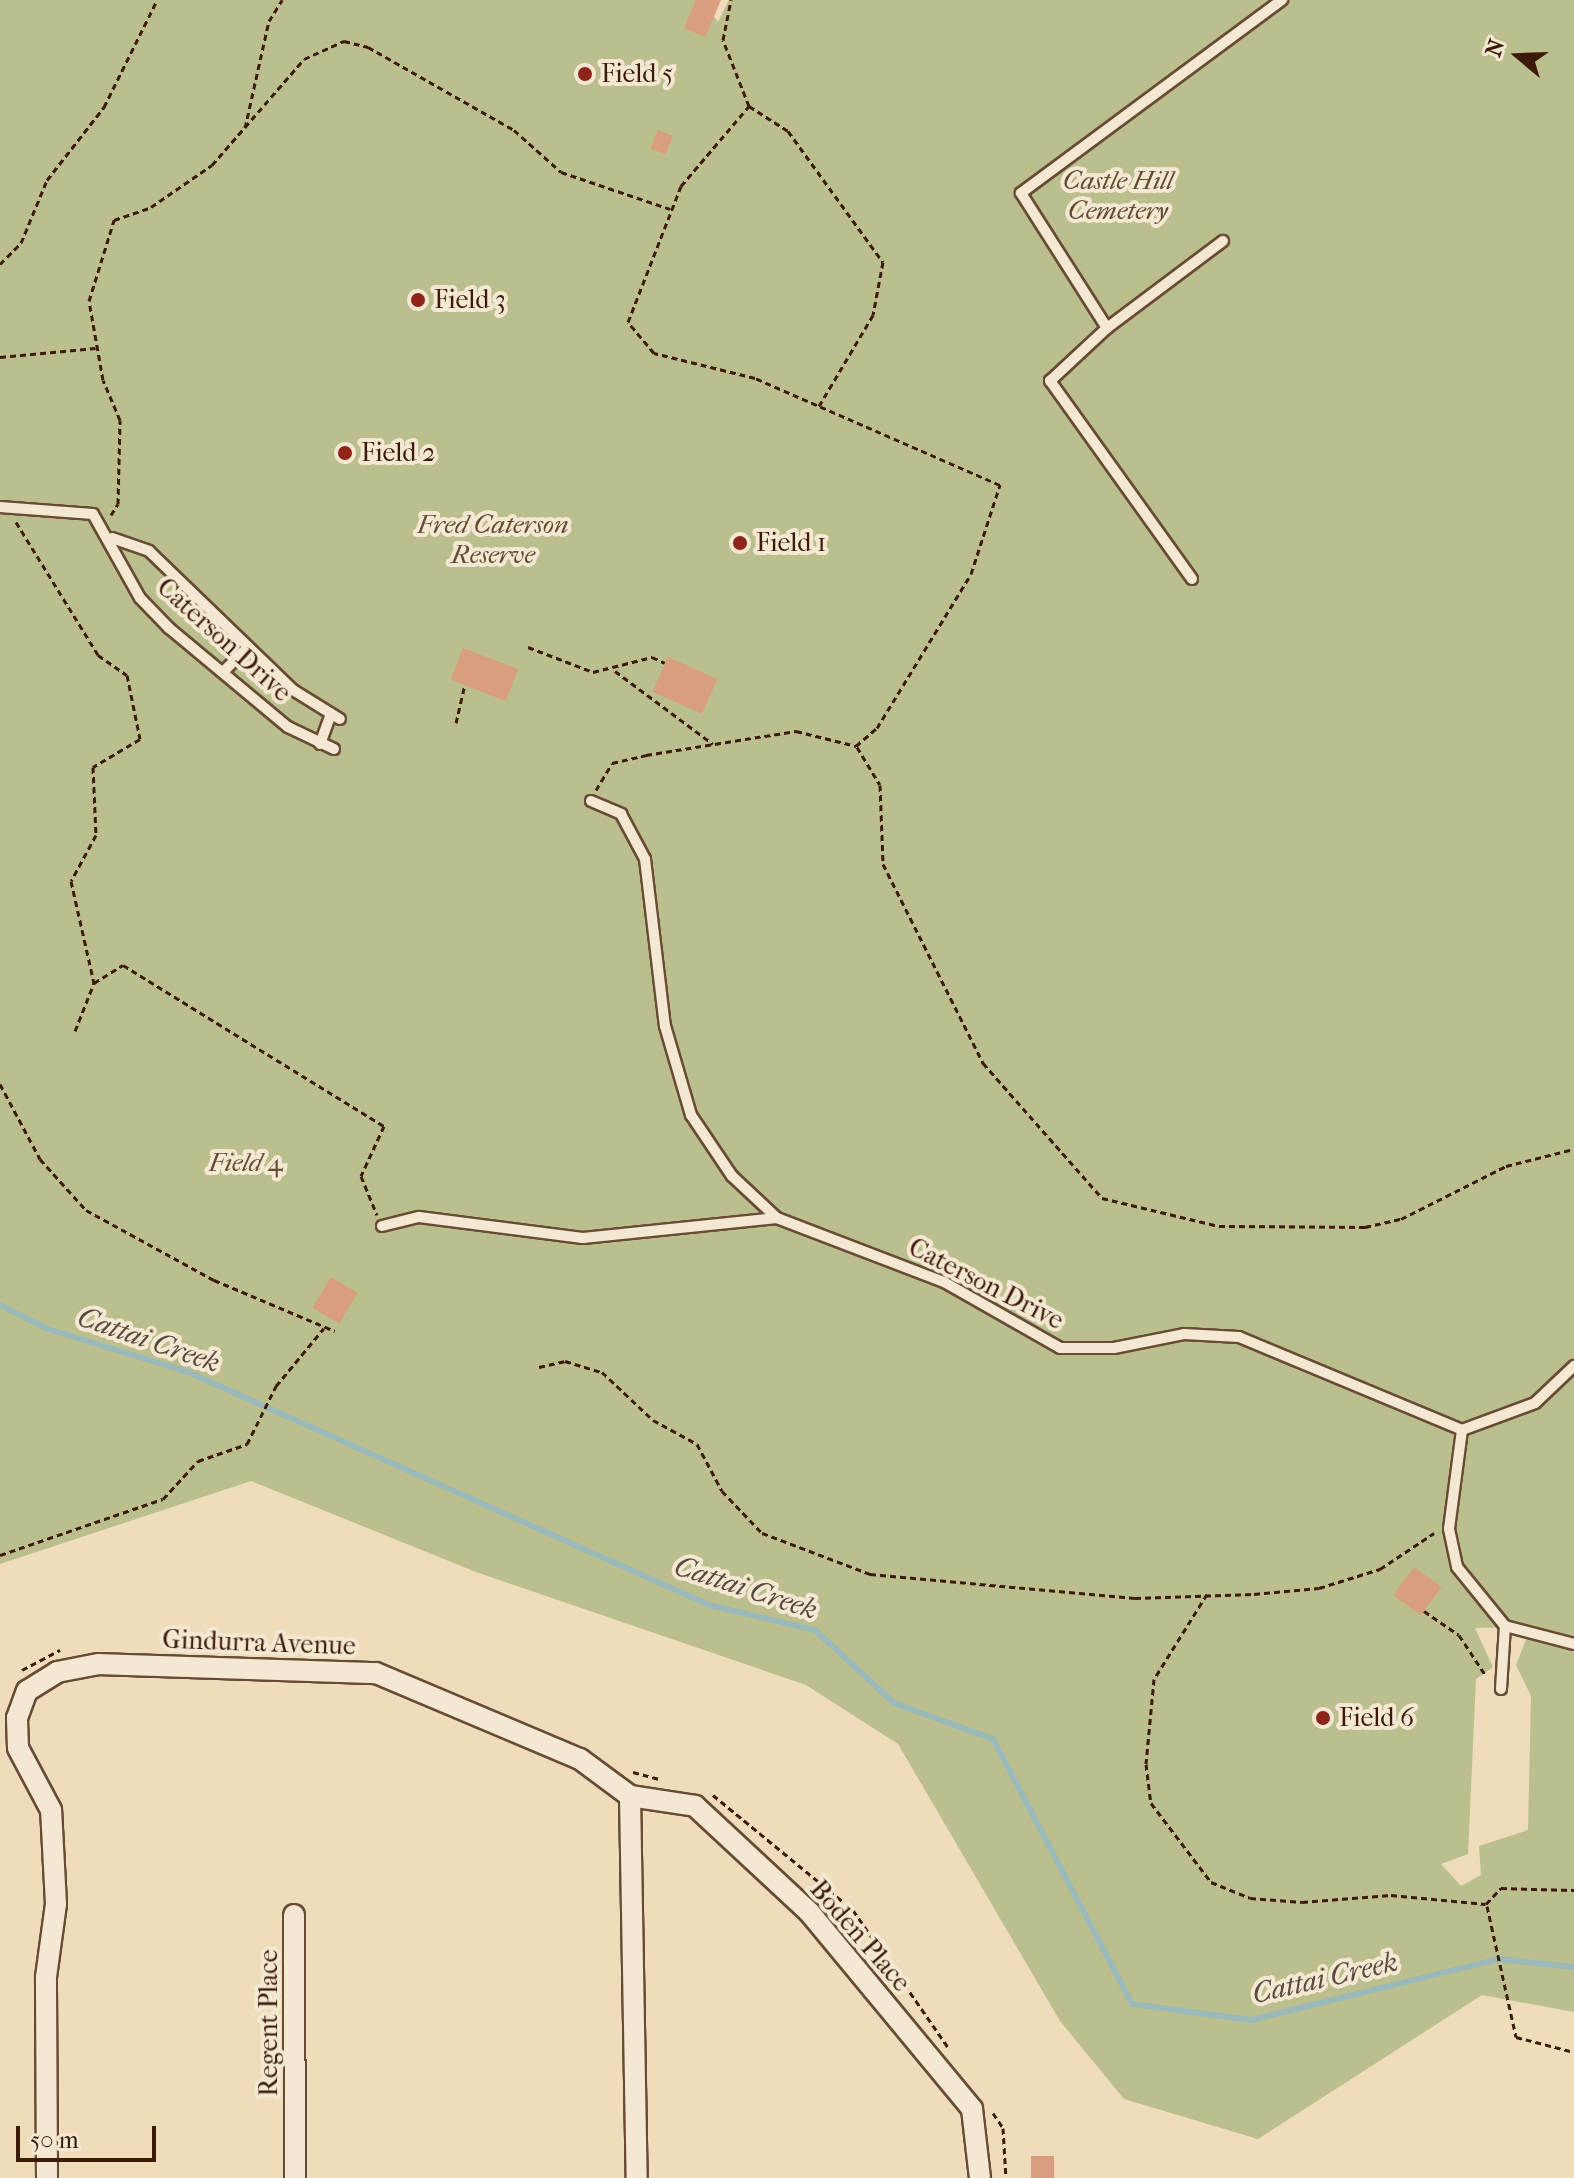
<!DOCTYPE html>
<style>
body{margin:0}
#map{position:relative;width:1574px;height:2178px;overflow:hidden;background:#eedcbb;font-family:"IM FELL French Canon",serif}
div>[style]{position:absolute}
.green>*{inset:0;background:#bbbf8e}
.stream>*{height:6px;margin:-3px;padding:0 3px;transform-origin:3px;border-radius:3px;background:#9cb9b9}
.building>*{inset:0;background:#d99d7f;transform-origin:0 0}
.path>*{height:3px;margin-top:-1.5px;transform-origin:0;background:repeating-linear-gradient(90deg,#3b1b07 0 6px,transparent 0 10px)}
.roads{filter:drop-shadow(2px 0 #684b34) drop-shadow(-2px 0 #684b34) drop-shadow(0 2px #684b34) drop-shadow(0 -2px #684b34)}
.lane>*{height:10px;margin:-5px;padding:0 5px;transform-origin:5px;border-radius:5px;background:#f4e8d3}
.street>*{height:20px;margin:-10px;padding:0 10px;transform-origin:10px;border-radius:10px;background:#f4e8d3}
.dots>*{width:22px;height:22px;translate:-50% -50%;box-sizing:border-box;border:4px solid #f4e8d3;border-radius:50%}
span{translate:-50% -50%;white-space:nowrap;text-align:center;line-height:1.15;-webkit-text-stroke:8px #f4e8d3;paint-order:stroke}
.poi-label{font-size:26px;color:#3b1b07}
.left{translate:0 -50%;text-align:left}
.park-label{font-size:26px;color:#614c30;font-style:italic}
.street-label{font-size:26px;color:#3b1b07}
.water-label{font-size:28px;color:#584a3c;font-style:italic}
.north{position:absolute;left:1478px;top:16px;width:80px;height:80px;-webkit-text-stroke:6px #f4e8d3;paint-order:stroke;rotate:289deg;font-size:22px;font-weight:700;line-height:32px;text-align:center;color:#3b1b07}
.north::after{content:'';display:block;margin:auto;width:28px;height:36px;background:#3b1b07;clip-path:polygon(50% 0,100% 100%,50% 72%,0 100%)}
.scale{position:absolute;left:16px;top:2126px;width:140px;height:36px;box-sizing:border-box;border:4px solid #3b1b07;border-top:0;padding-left:10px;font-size:24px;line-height:28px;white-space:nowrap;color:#3b1b07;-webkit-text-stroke:6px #f4e8d3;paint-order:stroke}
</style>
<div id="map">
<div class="green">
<i style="clip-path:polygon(evenodd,0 0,701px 0,718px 22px,729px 0,1574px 0,1574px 2012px,1482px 1995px,1258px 2139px,1124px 2099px,1060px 2021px,898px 1744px,806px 1685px,476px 1572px,251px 1481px,0 1564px,0 0,1531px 1627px,1516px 1665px,1531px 1696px,1528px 1830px,1479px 1846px,1481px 1875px,1461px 1886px,1441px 1864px,1468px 1854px,1476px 1679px,1493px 1667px,1475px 1628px,1531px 1627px)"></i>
</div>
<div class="stream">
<i style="left:0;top:1305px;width:54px;rotate:26.6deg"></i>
<i style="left:48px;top:1329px;width:146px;rotate:17.1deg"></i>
<i style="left:188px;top:1372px;width:571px;rotate:24.09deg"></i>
<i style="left:709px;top:1605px;width:109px;rotate:13.3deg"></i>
<i style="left:815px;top:1630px;width:108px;rotate:42.7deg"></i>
<i style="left:894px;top:1703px;width:105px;rotate:20deg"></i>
<i style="left:993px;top:1739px;width:299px;rotate:62.3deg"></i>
<i style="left:1132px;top:2004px;width:120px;rotate:7.7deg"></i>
<i style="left:1251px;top:2020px;width:255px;rotate:-13.8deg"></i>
<i style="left:1499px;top:1959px;width:75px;rotate:6.1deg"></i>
</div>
<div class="building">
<i style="clip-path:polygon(696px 0,721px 0,705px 37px,684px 28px)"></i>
<i style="left:658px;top:130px;width:16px;height:20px;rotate:22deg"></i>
<i style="left:463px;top:648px;width:59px;height:34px;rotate:21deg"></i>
<i style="left:668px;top:657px;width:54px;height:38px;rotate:24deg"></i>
<i style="left:331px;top:1277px;width:31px;height:36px;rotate:31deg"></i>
<i style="left:1414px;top:1567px;width:34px;height:35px;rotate:36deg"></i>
<i style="left:1031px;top:2156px;width:23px;height:22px"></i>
</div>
<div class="path">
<i style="left:749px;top:106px;width:46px;rotate:32.7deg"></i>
<i style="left:788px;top:131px;width:162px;rotate:54.1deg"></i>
<i style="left:883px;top:262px;width:54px;rotate:100.7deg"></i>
<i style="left:873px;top:315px;width:106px;rotate:120.7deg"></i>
<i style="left:245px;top:128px;width:110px;rotate:-77.4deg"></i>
<i style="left:269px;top:21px;width:25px;rotate:-58deg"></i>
<i style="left:0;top:264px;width:30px;rotate:-45deg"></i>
<i style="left:21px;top:243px;width:68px;rotate:-67.6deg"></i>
<i style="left:47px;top:180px;width:93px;rotate:-52deg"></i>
<i style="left:104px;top:107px;width:119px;rotate:-63.6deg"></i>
<i style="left:0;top:357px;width:96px;rotate:-5.4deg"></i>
<i style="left:111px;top:515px;width:13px;rotate:-58deg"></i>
<i style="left:118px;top:504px;width:84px;rotate:-88.6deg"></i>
<i style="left:120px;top:420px;width:43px;rotate:-113deg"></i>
<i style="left:103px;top:380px;width:80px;rotate:-100deg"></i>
<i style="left:89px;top:301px;width:85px;rotate:-72.8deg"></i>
<i style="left:114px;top:220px;width:39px;rotate:-19deg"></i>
<i style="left:151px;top:207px;width:74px;rotate:-34.5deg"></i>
<i style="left:212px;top:165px;width:140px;rotate:-49deg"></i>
<i style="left:304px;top:59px;width:44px;rotate:-24.2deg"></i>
<i style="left:344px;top:41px;width:25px;rotate:14deg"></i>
<i style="left:368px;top:47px;width:168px;rotate:29.6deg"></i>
<i style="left:514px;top:130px;width:63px;rotate:41.8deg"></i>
<i style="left:561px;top:172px;width:115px;rotate:18.7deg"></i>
<i style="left:16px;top:522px;width:156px;rotate:58.3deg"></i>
<i style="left:98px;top:655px;width:35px;rotate:35deg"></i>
<i style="left:127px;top:675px;width:65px;rotate:78.5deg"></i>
<i style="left:140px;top:739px;width:55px;rotate:149.2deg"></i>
<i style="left:93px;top:767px;width:68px;rotate:87.5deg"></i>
<i style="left:96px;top:835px;width:52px;rotate:118.5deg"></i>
<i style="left:71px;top:881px;width:105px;rotate:77.3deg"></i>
<i style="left:528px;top:647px;width:70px;rotate:21deg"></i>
<i style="left:593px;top:672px;width:61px;rotate:-14.3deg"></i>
<i style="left:652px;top:657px;width:14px;rotate:25deg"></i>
<i style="left:615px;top:671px;width:122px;rotate:36.7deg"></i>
<i style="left:456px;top:723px;width:39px;rotate:-77deg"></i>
<i style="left:857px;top:747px;width:44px;rotate:58.8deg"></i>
<i style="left:880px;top:785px;width:79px;rotate:87.8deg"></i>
<i style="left:883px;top:864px;width:223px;rotate:63.3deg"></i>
<i style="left:983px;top:1063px;width:180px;rotate:48.6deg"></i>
<i style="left:1102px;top:1198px;width:120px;rotate:13.5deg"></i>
<i style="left:1219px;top:1226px;width:146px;rotate:0.4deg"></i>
<i style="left:1365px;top:1227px;width:37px;rotate:-13deg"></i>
<i style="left:1401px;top:1219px;width:118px;rotate:-26.8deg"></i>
<i style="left:1506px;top:1166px;width:70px;rotate:-14deg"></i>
<i style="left:596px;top:790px;width:31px;rotate:-59deg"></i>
<i style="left:612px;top:763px;width:35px;rotate:-13deg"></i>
<i style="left:646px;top:755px;width:152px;rotate:-9.1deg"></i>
<i style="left:796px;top:731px;width:62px;rotate:14deg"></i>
<i style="left:856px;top:746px;width:28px;rotate:-41deg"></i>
<i style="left:877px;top:728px;width:180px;rotate:-58.6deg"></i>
<i style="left:971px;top:574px;width:94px;rotate:-72deg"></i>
<i style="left:1000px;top:485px;width:267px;rotate:-156.4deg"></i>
<i style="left:755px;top:378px;width:104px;rotate:-166.1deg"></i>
<i style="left:654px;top:353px;width:40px;rotate:-130deg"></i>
<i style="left:628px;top:322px;width:146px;rotate:-68.7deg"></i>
<i style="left:681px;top:186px;width:105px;rotate:-49.6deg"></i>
<i style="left:749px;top:106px;width:71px;rotate:-111.5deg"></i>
<i style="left:723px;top:40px;width:41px;rotate:-78.7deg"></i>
<i style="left:75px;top:1031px;width:52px;rotate:-68.4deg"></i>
<i style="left:94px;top:983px;width:34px;rotate:-32deg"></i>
<i style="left:123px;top:965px;width:307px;rotate:31.7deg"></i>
<i style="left:384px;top:1126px;width:55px;rotate:114.7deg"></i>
<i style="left:361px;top:1176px;width:42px;rotate:67.7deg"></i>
<i style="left:0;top:1084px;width:85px;rotate:61.9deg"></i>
<i style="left:40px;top:1159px;width:69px;rotate:48deg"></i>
<i style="left:86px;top:1210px;width:146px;rotate:28.7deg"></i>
<i style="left:214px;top:1280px;width:131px;rotate:22.9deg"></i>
<i style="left:539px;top:1367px;width:27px;rotate:-13deg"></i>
<i style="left:565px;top:1361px;width:39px;rotate:17deg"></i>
<i style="left:602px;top:1372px;width:70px;rotate:43.3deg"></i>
<i style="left:653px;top:1420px;width:50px;rotate:28.6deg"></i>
<i style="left:697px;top:1444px;width:53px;rotate:62deg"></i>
<i style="left:722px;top:1491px;width:58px;rotate:46.4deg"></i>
<i style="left:762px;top:1533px;width:116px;rotate:20.8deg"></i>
<i style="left:870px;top:1574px;width:266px;rotate:5.2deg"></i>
<i style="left:1135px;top:1598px;width:119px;rotate:-1.9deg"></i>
<i style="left:1254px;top:1594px;width:65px;rotate:-5.3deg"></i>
<i style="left:1319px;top:1588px;width:64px;rotate:-17.3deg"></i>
<i style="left:1380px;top:1569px;width:65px;rotate:-33.7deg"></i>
<i style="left:0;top:1555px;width:172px;rotate:-19deg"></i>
<i style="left:163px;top:1499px;width:52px;rotate:-47.4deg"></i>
<i style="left:198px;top:1461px;width:52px;rotate:-19.1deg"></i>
<i style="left:247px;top:1444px;width:65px;rotate:-63.4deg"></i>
<i style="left:276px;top:1386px;width:75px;rotate:-50.4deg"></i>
<i style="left:1207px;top:1594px;width:100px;rotate:121.9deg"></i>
<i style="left:1154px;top:1679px;width:85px;rotate:95.4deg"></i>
<i style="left:1146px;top:1764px;width:39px;rotate:83deg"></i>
<i style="left:1151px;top:1803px;width:99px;rotate:52.8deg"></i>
<i style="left:1211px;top:1882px;width:42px;rotate:22.3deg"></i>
<i style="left:1250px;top:1898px;width:52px;rotate:4.4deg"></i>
<i style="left:1302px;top:1902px;width:89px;rotate:-4.5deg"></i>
<i style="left:1391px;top:1895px;width:95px;rotate:5.4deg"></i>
<i style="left:1486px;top:1904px;width:22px;rotate:-47deg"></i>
<i style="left:1501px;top:1888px;width:73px;rotate:1.6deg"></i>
<i style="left:1424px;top:1611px;width:42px;rotate:34.4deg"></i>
<i style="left:1459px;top:1635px;width:49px;rotate:56.6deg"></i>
<i style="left:259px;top:1648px;width:92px;rotate:2.5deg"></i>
<i style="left:22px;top:1670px;width:43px;rotate:-27.8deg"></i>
<i style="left:633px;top:1772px;width:28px;rotate:15deg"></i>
<i style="left:713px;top:1795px;width:181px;rotate:39.4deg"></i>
<i style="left:853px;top:1910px;width:167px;rotate:55.3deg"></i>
<i style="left:1487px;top:1906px;width:134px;rotate:77.5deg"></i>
<i style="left:1516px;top:2037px;width:60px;rotate:14.5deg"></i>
<i style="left:993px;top:2113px;width:18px;rotate:56deg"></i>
<i style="left:1003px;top:2128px;width:50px;rotate:86.6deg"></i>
</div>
<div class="roads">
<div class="lane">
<i style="left:1107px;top:328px;width:145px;rotate:-36.9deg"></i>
<i style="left:0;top:507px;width:93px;rotate:4.3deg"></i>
<i style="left:93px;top:514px;width:96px;rotate:60.8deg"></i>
<i style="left:140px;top:598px;width:42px;rotate:46deg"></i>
<i style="left:169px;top:628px;width:155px;rotate:39.8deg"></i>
<i style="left:288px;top:727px;width:51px;rotate:25.6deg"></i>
<i style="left:112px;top:538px;width:39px;rotate:19deg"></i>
<i style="left:149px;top:551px;width:200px;rotate:44deg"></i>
<i style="left:293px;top:690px;width:55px;rotate:31.7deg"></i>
<i style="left:1192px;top:579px;width:244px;rotate:-125.6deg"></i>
<i style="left:1050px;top:381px;width:78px;rotate:-42.9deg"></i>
<i style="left:1107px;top:328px;width:160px;rotate:-122.5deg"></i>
<i style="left:1021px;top:193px;width:325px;rotate:-36.5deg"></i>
<i style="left:224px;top:671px;width:34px;rotate:-45deg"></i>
<i style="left:320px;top:744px;width:32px;rotate:-70deg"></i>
<i style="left:591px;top:801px;width:33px;rotate:23deg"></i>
<i style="left:621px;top:814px;width:51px;rotate:61.9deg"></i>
<i style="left:645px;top:859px;width:168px;rotate:83.2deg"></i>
<i style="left:665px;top:1026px;width:93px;rotate:73.7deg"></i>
<i style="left:691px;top:1115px;width:73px;rotate:56.1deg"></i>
<i style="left:732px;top:1176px;width:62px;rotate:43deg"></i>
<i style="left:777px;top:1218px;width:179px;rotate:21deg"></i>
<i style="left:944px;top:1282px;width:133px;rotate:29.6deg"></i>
<i style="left:1060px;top:1348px;width:54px"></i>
<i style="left:1114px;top:1348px;width:71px;rotate:-11.3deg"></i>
<i style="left:1184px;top:1334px;width:55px;rotate:3.1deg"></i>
<i style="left:1239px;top:1337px;width:242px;rotate:22.6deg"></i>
<i style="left:1462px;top:1430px;width:78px;rotate:-20.3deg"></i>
<i style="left:1535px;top:1403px;width:54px;rotate:-43.5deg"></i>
<i style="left:382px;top:1226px;width:38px;rotate:-14deg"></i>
<i style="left:419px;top:1217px;width:165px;rotate:7.3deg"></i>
<i style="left:583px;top:1238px;width:195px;rotate:-5.9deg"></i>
<i style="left:1462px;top:1430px;width:100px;rotate:97.5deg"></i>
<i style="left:1449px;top:1529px;width:39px;rotate:78deg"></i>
<i style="left:1457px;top:1567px;width:76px;rotate:50.9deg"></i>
<i style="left:1505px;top:1626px;width:71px;rotate:14.6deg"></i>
<i style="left:1501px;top:1689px;width:63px;rotate:-86.4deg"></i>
</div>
<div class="street">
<i style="left:630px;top:1796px;width:382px;rotate:89deg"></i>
<i style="left:294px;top:1915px;width:263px;rotate:89.8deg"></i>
<i style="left:47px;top:2178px;width:201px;rotate:-90.3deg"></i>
<i style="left:46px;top:1977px;width:74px;rotate:-82.2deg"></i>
<i style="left:56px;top:1904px;width:94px;rotate:-93deg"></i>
<i style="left:51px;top:1810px;width:70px;rotate:-118deg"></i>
<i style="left:18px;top:1748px;width:30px;rotate:-92deg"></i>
<i style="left:17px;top:1718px;width:29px;rotate:-70deg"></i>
<i style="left:27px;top:1691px;width:36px;rotate:-32deg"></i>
<i style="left:57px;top:1672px;width:43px;rotate:-10.8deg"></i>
<i style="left:99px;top:1664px;width:277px;rotate:1.9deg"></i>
<i style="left:376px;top:1673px;width:221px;rotate:22.9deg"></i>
<i style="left:580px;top:1759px;width:62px;rotate:36.5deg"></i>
<i style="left:630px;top:1796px;width:66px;rotate:8.7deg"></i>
<i style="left:695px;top:1806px;width:157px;rotate:42.9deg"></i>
<i style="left:810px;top:1913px;width:254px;rotate:50.4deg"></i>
<i style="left:972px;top:2109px;width:69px;rotate:83.4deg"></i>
</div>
</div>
<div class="dots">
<i style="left:585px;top:74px;background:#8f2418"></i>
<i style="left:418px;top:300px;background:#8f2418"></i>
<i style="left:345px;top:453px;background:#8f2418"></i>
<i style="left:740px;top:543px;background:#8f2418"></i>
<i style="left:1323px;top:1718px;background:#8f2418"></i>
</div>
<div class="poi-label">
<span class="left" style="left:601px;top:74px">Field 5</span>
<span class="left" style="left:434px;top:300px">Field 3</span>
<span class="left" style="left:361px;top:453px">Field 2</span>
<span class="left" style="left:756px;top:543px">Field 1</span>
<span class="left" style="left:1339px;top:1718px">Field 6</span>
</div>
<div class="park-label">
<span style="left:1118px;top:196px">Castle Hill<br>Cemetery</span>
<span style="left:493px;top:540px">Fred Caterson<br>Reserve</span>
<span style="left:246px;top:1163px">Field 4</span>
</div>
<div class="street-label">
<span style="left:224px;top:640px;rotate:42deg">Caterson Drive</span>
<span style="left:986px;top:1284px;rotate:27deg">Caterson Drive</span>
<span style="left:259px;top:1643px;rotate:2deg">Gindurra Avenue</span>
<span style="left:860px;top:1936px;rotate:49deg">Boden Place</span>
<span style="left:269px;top:2023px;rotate:-90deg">Regent Place</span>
</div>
<div class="water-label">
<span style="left:149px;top:1340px;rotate:19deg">Cattai Creek</span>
<span style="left:746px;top:1588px;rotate:18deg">Cattai Creek</span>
<span style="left:1325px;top:1978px;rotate:-13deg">Cattai Creek</span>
</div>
<div class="north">N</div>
<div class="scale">50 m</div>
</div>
